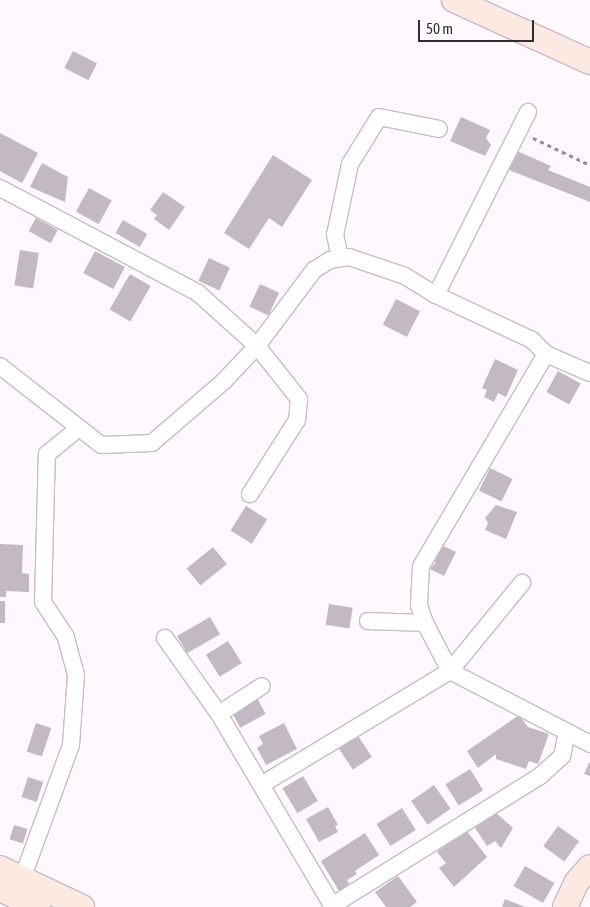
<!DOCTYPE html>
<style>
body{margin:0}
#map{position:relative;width:590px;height:907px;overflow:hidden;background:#fff8fe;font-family:"Asap Condensed",sans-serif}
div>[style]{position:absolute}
.building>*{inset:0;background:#c3b9c3;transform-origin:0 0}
.path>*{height:2.5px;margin-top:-1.25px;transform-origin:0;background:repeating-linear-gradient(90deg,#948f94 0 4px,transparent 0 8px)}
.roads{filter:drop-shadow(1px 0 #c7bdc7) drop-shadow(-1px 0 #c7bdc7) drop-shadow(0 1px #c7bdc7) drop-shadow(0 -1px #c7bdc7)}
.street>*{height:16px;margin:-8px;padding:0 8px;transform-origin:8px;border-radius:8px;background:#fff}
.secondary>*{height:24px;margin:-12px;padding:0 12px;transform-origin:12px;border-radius:12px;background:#fbe9e2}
span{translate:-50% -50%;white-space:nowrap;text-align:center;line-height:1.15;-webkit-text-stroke:4px #fff;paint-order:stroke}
.scale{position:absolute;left:418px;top:20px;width:116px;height:22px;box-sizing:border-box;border:2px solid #312d31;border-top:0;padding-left:6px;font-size:15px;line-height:18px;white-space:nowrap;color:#312d31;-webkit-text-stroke:4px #fff;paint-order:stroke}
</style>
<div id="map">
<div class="building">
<i style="left:73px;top:51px;width:27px;height:19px;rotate:27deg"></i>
<i style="clip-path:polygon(461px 117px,490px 130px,486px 138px,491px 145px,485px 156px,450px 141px)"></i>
<i style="clip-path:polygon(0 133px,38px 153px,22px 183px,0 171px)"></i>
<i style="clip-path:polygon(517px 151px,551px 166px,548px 170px,590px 187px,590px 202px,509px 170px)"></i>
<i style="clip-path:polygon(273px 155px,312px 180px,282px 227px,269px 218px,249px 249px,224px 233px)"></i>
<i style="clip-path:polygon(42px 163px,68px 177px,65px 202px,30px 187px)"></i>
<i style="left:89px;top:188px;width:26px;height:27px;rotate:29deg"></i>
<i style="clip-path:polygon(163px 192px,185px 207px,169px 230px,154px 219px,157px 215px,150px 210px)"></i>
<i style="left:36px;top:218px;width:25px;height:15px;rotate:29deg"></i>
<i style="left:123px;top:220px;width:28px;height:15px;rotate:30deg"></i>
<i style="left:20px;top:250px;width:19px;height:36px;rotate:9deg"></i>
<i style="left:95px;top:251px;width:34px;height:25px;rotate:28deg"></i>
<i style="left:209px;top:258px;width:23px;height:25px;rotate:25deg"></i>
<i style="left:130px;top:274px;width:24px;height:41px;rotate:30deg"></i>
<i style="left:260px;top:284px;width:21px;height:25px;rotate:25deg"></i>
<i style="left:396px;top:299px;width:27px;height:29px;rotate:27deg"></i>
<i style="clip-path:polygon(495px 359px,518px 370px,506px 397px,498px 393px,494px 402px,484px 397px,487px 390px,482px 388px)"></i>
<i style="left:558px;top:371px;width:26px;height:24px;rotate:29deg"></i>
<i style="left:490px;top:468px;width:25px;height:25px;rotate:26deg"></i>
<i style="clip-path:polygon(496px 505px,517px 512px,506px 539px,485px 530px,488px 523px,485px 518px)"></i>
<i style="left:246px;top:506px;width:25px;height:29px;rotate:32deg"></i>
<i style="clip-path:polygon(0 544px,23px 545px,22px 573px,29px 574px,29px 592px,6px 591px,6px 597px,0 597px)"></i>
<i style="clip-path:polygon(439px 544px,456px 552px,444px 576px,430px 569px,436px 562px,432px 560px)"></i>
<i style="left:213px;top:547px;width:22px;height:34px;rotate:51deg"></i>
<i style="left:0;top:601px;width:5px;height:22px"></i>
<i style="left:329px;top:604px;width:24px;height:21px;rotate:9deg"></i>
<i style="left:210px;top:617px;width:20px;height:38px;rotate:60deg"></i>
<i style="left:228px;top:641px;width:26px;height:26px;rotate:58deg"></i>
<i style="left:257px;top:698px;width:18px;height:29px;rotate:61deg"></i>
<i style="clip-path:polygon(519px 715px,528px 727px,549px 734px,538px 764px,529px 761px,526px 769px,496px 759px,496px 754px,478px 768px,467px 751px)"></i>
<i style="left:36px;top:723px;width:16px;height:30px;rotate:18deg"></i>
<i style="clip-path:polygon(284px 723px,297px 749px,266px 765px,257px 748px,263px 744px,259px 736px)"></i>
<i style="left:358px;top:736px;width:25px;height:23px;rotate:56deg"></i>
<i style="clip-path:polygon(589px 763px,590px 763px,590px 776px,584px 774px)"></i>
<i style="left:470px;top:769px;width:25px;height:29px;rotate:58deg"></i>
<i style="left:303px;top:776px;width:29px;height:24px;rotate:59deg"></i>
<i style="left:28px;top:777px;width:16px;height:21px;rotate:18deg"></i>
<i style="left:434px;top:785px;width:29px;height:28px;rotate:55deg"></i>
<i style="clip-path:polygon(328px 807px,338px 825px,335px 826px,338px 832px,319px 842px,306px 819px)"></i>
<i style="left:402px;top:808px;width:26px;height:30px;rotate:58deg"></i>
<i style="clip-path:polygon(495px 812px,513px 828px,501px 848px,495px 841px,487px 846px,475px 828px)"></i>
<i style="left:14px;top:825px;width:14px;height:15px;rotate:17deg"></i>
<i style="left:558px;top:826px;width:26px;height:25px;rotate:36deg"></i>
<i style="clip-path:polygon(466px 830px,487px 857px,454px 887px,439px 868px,446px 863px,437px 852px)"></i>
<i style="clip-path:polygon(365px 833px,379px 855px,355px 871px,357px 874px,347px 880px,350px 885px,339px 891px,321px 861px)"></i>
<i style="left:525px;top:866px;width:34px;height:23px;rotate:30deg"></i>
<i style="clip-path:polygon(398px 876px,417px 902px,410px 907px,386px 907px,375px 892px)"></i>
<i style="clip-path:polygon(505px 899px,525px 907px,502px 907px)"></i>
</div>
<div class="path">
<i style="left:533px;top:138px;width:63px;rotate:25.3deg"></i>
</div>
<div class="roads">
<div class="street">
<i style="left:0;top:188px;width:224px;rotate:27.9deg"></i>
<i style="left:198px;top:293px;width:79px;rotate:41.9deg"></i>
<i style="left:257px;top:346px;width:95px;rotate:-53.1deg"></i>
<i style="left:314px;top:270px;width:19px;rotate:-32deg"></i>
<i style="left:330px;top:260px;width:19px;rotate:-9deg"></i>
<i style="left:349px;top:257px;width:59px;rotate:18.7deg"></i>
<i style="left:405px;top:276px;width:36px;rotate:32deg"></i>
<i style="left:436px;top:295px;width:106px;rotate:25.1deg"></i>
<i style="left:532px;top:340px;width:20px;rotate:45deg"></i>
<i style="left:546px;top:354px;width:48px;rotate:23.4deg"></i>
<i style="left:340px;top:258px;width:24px;rotate:-102deg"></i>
<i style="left:335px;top:235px;width:73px;rotate:-78.1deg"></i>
<i style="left:350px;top:164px;width:55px;rotate:-58.3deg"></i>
<i style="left:379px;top:117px;width:61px;rotate:11.3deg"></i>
<i style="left:436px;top:295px;width:205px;rotate:-63.3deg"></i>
<i style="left:546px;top:354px;width:246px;rotate:120.5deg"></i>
<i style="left:421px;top:566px;width:39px;rotate:93deg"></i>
<i style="left:419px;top:605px;width:19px;rotate:72deg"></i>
<i style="left:425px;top:623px;width:54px;rotate:62.5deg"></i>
<i style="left:450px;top:671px;width:158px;rotate:27.5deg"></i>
<i style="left:0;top:366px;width:128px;rotate:38deg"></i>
<i style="left:101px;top:445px;width:51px;rotate:-2.2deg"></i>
<i style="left:152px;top:443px;width:95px;rotate:-40.7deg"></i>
<i style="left:224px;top:381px;width:48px;rotate:-46.7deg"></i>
<i style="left:257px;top:346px;width:68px;rotate:51.6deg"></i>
<i style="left:299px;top:399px;width:21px;rotate:95deg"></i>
<i style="left:297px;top:420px;width:88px;rotate:122.4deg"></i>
<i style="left:368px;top:621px;width:57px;rotate:2deg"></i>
<i style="left:165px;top:638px;width:93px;rotate:54.6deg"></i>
<i style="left:219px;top:714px;width:224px;rotate:59.4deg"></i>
<i style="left:219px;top:714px;width:51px;rotate:-33.1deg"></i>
<i style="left:261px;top:785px;width:221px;rotate:-31.1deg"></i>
<i style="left:450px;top:671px;width:114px;rotate:-50.7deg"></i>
<i style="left:22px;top:879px;width:143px;rotate:-69.9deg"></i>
<i style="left:71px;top:745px;width:70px;rotate:-85.9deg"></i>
<i style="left:76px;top:675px;width:39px;rotate:-105deg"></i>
<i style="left:66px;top:637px;width:42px;rotate:-123.3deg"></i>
<i style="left:43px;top:602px;width:148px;rotate:-88.5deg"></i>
<i style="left:47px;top:454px;width:41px;rotate:-39.1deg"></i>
<i style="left:333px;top:905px;width:244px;rotate:-31.9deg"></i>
<i style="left:540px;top:776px;width:30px;rotate:-42deg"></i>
<i style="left:562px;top:756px;width:25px;rotate:-78deg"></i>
</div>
<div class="secondary">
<i style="left:454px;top:0;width:149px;rotate:24.5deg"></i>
<i style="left:0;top:868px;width:91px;rotate:25.4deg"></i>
<i style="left:0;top:889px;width:42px;rotate:25.3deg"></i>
<i style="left:565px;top:907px;width:26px;rotate:-65deg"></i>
<i style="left:576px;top:883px;width:21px;rotate:-49deg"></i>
</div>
</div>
<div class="scale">50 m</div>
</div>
